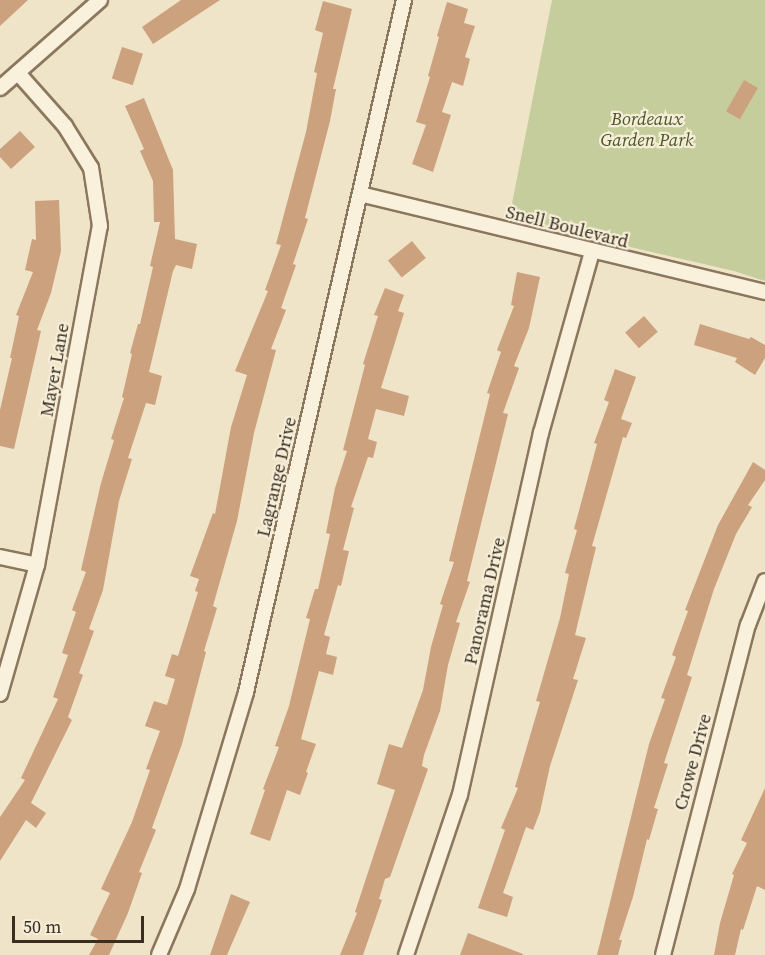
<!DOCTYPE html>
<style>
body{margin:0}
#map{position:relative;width:765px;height:955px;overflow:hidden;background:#efe4c8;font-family:"Source Serif 4",serif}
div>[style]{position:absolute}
.green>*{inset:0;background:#c6cd9c}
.building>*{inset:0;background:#cca17e;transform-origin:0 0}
.roads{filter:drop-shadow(2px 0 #8b775d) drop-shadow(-2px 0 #8b775d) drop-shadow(0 2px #8b775d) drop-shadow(0 -2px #8b775d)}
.street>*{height:14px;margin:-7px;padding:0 7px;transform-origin:7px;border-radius:7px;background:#f9f1dc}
span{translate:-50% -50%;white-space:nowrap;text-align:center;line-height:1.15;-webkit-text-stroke:4.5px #f6eed8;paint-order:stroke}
.park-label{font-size:18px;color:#4a5827;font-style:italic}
.street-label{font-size:18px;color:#3b2e20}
.scale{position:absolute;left:12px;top:916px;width:132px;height:27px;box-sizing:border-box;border:3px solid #3b2e20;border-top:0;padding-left:8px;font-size:18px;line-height:21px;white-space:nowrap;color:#3b2e20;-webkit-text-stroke:4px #f6eed8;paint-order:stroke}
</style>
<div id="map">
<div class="green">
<i style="clip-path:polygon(552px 0,765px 0,765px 281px,734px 271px,509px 219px)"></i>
</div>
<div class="building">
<i style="clip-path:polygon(0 0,28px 0,0 26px)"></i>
<i style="clip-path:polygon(181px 0,220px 0,153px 44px,142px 27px)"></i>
<i style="clip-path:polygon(323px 1px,352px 9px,333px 89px,336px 89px,330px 121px,305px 218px,308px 219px,293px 264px,296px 265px,281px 308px,286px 310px,271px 349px,276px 350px,254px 433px,237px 521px,213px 606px,217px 608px,204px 651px,206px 652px,182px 744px,152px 828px,156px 830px,139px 872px,142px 873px,128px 913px,109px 955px,89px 955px,98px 939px,90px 935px,110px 893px,101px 889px,132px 822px,150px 770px,146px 769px,160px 731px,145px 726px,154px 701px,167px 705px,175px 679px,165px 676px,172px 654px,178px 656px,198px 592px,195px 591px,199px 579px,190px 576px,213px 513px,215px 514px,231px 427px,247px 375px,235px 371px,268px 291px,265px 290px,281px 245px,276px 244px,306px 132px,317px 73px,314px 72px,323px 33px,315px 30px)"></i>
<i style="clip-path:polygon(447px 2px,468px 9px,464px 23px,475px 26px,465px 57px,470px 59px,463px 86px,452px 82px,442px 112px,451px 115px,433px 172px,412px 164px,426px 125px,416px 122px,430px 77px,428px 76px,439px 37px,437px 36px)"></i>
<i style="left:122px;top:47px;width:22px;height:33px;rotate:18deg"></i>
<i style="left:744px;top:80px;width:16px;height:36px;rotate:30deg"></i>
<i style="clip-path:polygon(144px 98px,173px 170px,175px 239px,197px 244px,192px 269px,176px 265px,173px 271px,149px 372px,162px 376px,155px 405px,146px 403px,128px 458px,132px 459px,119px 501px,103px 590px,89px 629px,94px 631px,79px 673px,83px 675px,68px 717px,72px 720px,31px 803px,46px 813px,36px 828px,26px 820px,0 861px,0 817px,25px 780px,21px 778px,58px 699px,53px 697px,68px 655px,62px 653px,76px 612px,72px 610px,86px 572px,81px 570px,101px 483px,114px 440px,111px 439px,124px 398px,122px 397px,132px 354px,130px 353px,138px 324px,140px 324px,153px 267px,150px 266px,160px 222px,154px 222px,153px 181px,140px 151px,144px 149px,125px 106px)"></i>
<i style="clip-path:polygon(20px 131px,35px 147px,11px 169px,0 157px,0 149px)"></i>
<i style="clip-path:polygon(59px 200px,61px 251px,51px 293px,37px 330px,41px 331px,14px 449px,0 446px,0 410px,12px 358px,10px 358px,19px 316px,16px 315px,33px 272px,25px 270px,32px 239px,36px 240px,35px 201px)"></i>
<i style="left:412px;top:241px;width:22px;height:31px;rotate:51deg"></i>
<i style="clip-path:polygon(517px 272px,540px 277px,529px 328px,514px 366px,519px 368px,503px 413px,508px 414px,467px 581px,470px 582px,456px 622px,460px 623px,448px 665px,440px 711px,424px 755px,422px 766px,428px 769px,390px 877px,385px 879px,379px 899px,382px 900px,363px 955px,340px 955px,357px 913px,355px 912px,395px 790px,377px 784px,389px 744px,402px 748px,423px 690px,431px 647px,443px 605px,440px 604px,454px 562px,449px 561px,490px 394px,487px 393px,501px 352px,497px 350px,514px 306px,511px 305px)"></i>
<i style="clip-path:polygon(385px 288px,404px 295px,398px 311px,404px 313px,381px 388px,409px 396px,404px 416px,376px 409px,368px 439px,377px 442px,373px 458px,368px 457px,351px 507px,354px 508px,343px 550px,349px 551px,341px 586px,338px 585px,324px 635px,330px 637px,326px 654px,337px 657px,333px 675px,319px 671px,301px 739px,316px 744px,306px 772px,308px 773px,300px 795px,287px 790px,270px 841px,250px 834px,265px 790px,263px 789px,279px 747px,275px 746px,289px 706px,310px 619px,306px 618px,315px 589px,318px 589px,330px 534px,326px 533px,335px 488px,347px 451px,343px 450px,365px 365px,363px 364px,378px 316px,374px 315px)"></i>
<i style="left:644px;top:316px;width:21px;height:25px;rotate:49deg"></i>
<i style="clip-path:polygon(700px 324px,749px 339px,751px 337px,765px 345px,765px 358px,755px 375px,735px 362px,737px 358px,694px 345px)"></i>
<i style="clip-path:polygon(615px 369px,636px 377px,621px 419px,632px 423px,626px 438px,623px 437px,592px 546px,596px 547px,575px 635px,586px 638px,573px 679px,578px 680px,550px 766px,540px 812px,533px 830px,526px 827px,503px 893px,513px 897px,507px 917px,478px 908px,505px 830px,501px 828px,518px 788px,515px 787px,540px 702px,536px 701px,560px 618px,569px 574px,565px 573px,577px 530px,574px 529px,597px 444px,594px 443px,609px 402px,604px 400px)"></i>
<i style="clip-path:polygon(753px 462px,765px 470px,765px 480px,748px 505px,752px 507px,736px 534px,714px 589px,687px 675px,692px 677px,664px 763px,668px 764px,654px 808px,658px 809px,649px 840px,647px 839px,633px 897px,619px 940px,622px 940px,618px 955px,597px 955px,649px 744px,665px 699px,661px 698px,676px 657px,672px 655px,688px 611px,685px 610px,718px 525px)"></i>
<i style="clip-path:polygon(765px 788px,765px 890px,757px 886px,743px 930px,741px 929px,735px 955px,714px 955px,720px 923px,734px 875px,732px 874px,747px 843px,741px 840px)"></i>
<i style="clip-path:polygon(231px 894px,250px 902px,227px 955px,210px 955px)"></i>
<i style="clip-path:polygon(468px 933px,523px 954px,523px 955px,460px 955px)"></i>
</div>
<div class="roads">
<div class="street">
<i style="left:0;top:88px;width:133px;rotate:-41.3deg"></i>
<i style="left:360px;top:194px;width:417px;rotate:13.6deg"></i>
<i style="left:0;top:557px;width:38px;rotate:12deg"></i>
<i style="left:0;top:694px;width:134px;rotate:-74deg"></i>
<i style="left:37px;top:565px;width:345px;rotate:-79.5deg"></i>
<i style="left:100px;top:226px;width:59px;rotate:-98.8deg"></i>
<i style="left:91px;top:168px;width:49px;rotate:-121.8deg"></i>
<i style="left:65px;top:126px;width:71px;rotate:-131.6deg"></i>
<i style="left:159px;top:955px;width:72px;rotate:-67deg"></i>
<i style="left:187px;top:889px;width:206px;rotate:-73.3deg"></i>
<i style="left:246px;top:692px;width:710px;rotate:-77.14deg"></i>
<i style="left:406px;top:955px;width:169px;rotate:-71.4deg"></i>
<i style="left:460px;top:795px;width:371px;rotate:-77.4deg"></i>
<i style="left:541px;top:433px;width:188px;rotate:-74.3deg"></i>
<i style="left:663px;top:955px;width:341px;rotate:-75.6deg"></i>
<i style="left:748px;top:625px;width:47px;rotate:-68.9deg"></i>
</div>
</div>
<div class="park-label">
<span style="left:647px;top:130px">Bordeaux<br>Garden Park</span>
</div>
<div class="street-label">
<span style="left:567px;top:227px;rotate:14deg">Snell Boulevard</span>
<span style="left:55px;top:370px;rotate:-80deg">Mayer Lane</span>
<span style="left:277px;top:477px;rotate:-77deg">Lagrange Drive</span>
<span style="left:485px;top:601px;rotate:-77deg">Panorama Drive</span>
<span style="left:693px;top:762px;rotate:-75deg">Crowe Drive</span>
</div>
<div class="scale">50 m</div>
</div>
